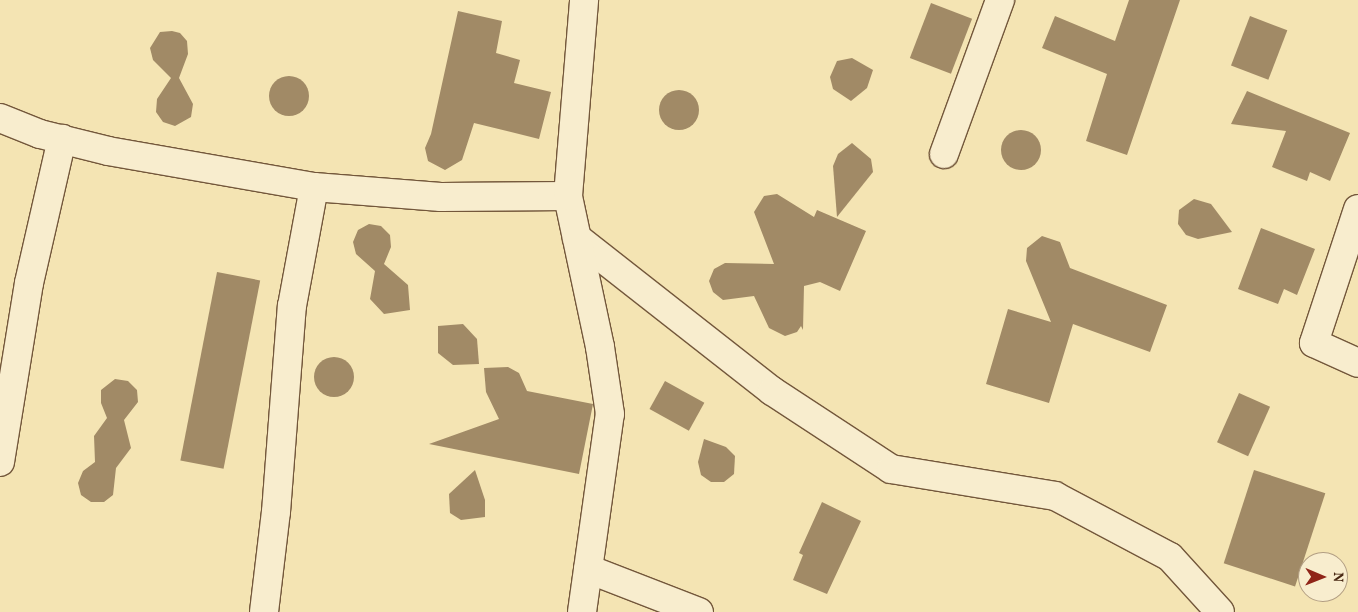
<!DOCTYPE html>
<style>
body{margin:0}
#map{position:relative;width:1358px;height:612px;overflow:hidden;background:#f4e4b3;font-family:Vollkorn,serif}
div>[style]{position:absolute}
.building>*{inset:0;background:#a18a66;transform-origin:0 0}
.round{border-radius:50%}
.roads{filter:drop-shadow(1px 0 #73573b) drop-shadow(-1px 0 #73573b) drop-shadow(0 1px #73573b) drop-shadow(0 -1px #73573b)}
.street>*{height:28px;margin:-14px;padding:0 14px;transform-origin:14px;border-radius:14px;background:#f8edce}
span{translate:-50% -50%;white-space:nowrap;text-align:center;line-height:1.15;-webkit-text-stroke:4px #f8edce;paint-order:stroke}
.north{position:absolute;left:1298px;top:552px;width:50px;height:50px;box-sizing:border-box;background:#f8edce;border:1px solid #b29e83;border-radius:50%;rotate:91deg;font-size:14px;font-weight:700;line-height:20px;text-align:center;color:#482813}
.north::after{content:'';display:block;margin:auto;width:18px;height:22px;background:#8f2418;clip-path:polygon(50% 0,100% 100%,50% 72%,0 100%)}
</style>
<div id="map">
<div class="building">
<i style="clip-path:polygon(1129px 0,1180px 0,1127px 155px,1086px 141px,1107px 74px,1042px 48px,1055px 16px,1115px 41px)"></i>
<i style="left:931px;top:3px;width:44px;height:59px;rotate:21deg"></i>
<i style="clip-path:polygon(458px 11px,502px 21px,496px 53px,520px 60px,514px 83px,551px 92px,539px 139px,474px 123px,462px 160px,445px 170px,428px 161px,425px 148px,431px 134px)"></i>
<i style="left:1250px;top:16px;width:40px;height:53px;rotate:21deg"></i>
<i style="clip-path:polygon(172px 31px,180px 33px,187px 41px,188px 54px,179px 78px,193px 104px,191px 117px,175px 126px,163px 122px,156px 112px,157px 99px,171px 78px,153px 60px,150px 48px,160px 32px)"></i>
<i style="clip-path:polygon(852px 58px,873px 70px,867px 88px,851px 101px,833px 89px,830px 77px,837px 61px)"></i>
<i class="round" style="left:269px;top:76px;width:40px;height:40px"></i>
<i class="round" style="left:659px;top:90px;width:40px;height:40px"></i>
<i style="clip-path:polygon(1247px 91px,1350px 133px,1330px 181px,1310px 172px,1307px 181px,1272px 167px,1286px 131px,1231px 124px)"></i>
<i class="round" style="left:1001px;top:130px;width:40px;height:40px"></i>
<i style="clip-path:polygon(852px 143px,871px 159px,873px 172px,837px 217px,833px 166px,838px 154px)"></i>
<i style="clip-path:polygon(777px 194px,814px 217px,817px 210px,866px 231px,840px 291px,820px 282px,804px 286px,803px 330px,801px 326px,797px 332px,785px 336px,769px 328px,754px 296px,723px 300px,713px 292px,709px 281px,714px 269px,725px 263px,774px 264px,754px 212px,764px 196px)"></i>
<i style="clip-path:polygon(1194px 199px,1211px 204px,1232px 232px,1198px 239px,1186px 235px,1178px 224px,1179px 210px)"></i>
<i style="clip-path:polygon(369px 224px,381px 226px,390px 235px,391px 247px,384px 264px,408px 285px,410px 310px,384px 314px,370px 299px,375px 271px,356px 254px,353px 242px,358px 230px)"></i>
<i style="clip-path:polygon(1261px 228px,1315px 249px,1297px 295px,1284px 289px,1278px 304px,1238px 289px)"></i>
<i style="clip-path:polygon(1042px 236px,1060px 242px,1070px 268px,1167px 305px,1150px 352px,1073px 324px,1049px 403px,986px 384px,1008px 309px,1051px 322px,1026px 261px,1027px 248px)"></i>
<i style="left:217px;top:272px;width:44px;height:192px;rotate:11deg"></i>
<i style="clip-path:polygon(463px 324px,477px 339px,479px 364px,453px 365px,438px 353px,438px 326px)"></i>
<i class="round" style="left:314px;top:357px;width:40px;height:40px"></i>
<i style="clip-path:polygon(508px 367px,519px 373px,527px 391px,593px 404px,579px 474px,429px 444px,499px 419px,486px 392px,484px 368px)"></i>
<i style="clip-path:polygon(115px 379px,128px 381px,137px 390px,138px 402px,124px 420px,131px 448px,116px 468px,113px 495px,104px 502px,91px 502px,81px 495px,78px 483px,83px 471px,95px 462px,94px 436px,107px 418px,101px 403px,101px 390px)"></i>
<i style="left:665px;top:381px;width:45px;height:32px;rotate:29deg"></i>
<i style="left:1239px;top:393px;width:34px;height:54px;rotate:24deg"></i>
<i style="clip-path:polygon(704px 439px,726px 447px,735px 456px,734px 474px,724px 482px,711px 482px,701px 475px,698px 462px)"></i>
<i style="clip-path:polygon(475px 470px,485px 500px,485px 517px,461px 520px,450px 513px,449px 494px)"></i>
<i style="left:1254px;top:470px;width:75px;height:98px;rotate:18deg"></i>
<i style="clip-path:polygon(822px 502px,861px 521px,827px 594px,793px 580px,803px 555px,799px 553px)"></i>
</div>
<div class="roads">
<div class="street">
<i style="left:0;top:118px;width:43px;rotate:21.8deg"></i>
<i style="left:40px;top:134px;width:70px;rotate:14deg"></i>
<i style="left:108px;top:151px;width:209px;rotate:9.9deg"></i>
<i style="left:314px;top:187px;width:127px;rotate:4.5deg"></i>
<i style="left:441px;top:197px;width:127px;rotate:-0.5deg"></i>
<i style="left:944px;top:154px;width:164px;rotate:-70deg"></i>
<i style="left:1358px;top:209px;width:141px;rotate:108.2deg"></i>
<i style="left:1314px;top:343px;width:48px;rotate:24.4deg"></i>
<i style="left:577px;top:238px;width:248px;rotate:38.1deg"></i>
<i style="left:772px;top:391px;width:142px;rotate:33.2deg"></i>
<i style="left:891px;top:469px;width:166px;rotate:9.3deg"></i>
<i style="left:1055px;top:496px;width:130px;rotate:27.9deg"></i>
<i style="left:1170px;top:557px;width:74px;rotate:47.7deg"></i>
<i style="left:0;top:462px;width:181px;rotate:-80.8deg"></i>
<i style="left:29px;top:283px;width:148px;rotate:-77.1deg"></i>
<i style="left:588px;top:569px;width:119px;rotate:21.2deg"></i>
<i style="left:264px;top:612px;width:101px;rotate:-83.2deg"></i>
<i style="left:276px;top:512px;width:207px;rotate:-85.6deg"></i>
<i style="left:292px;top:306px;width:121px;rotate:-79.5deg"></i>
<i style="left:582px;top:612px;width:200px;rotate:-82deg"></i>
<i style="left:610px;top:414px;width:68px;rotate:-98.5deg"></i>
<i style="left:600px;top:347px;width:154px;rotate:-102deg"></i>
<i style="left:568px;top:196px;width:197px;rotate:-85.3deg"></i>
</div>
</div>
<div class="north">N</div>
</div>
